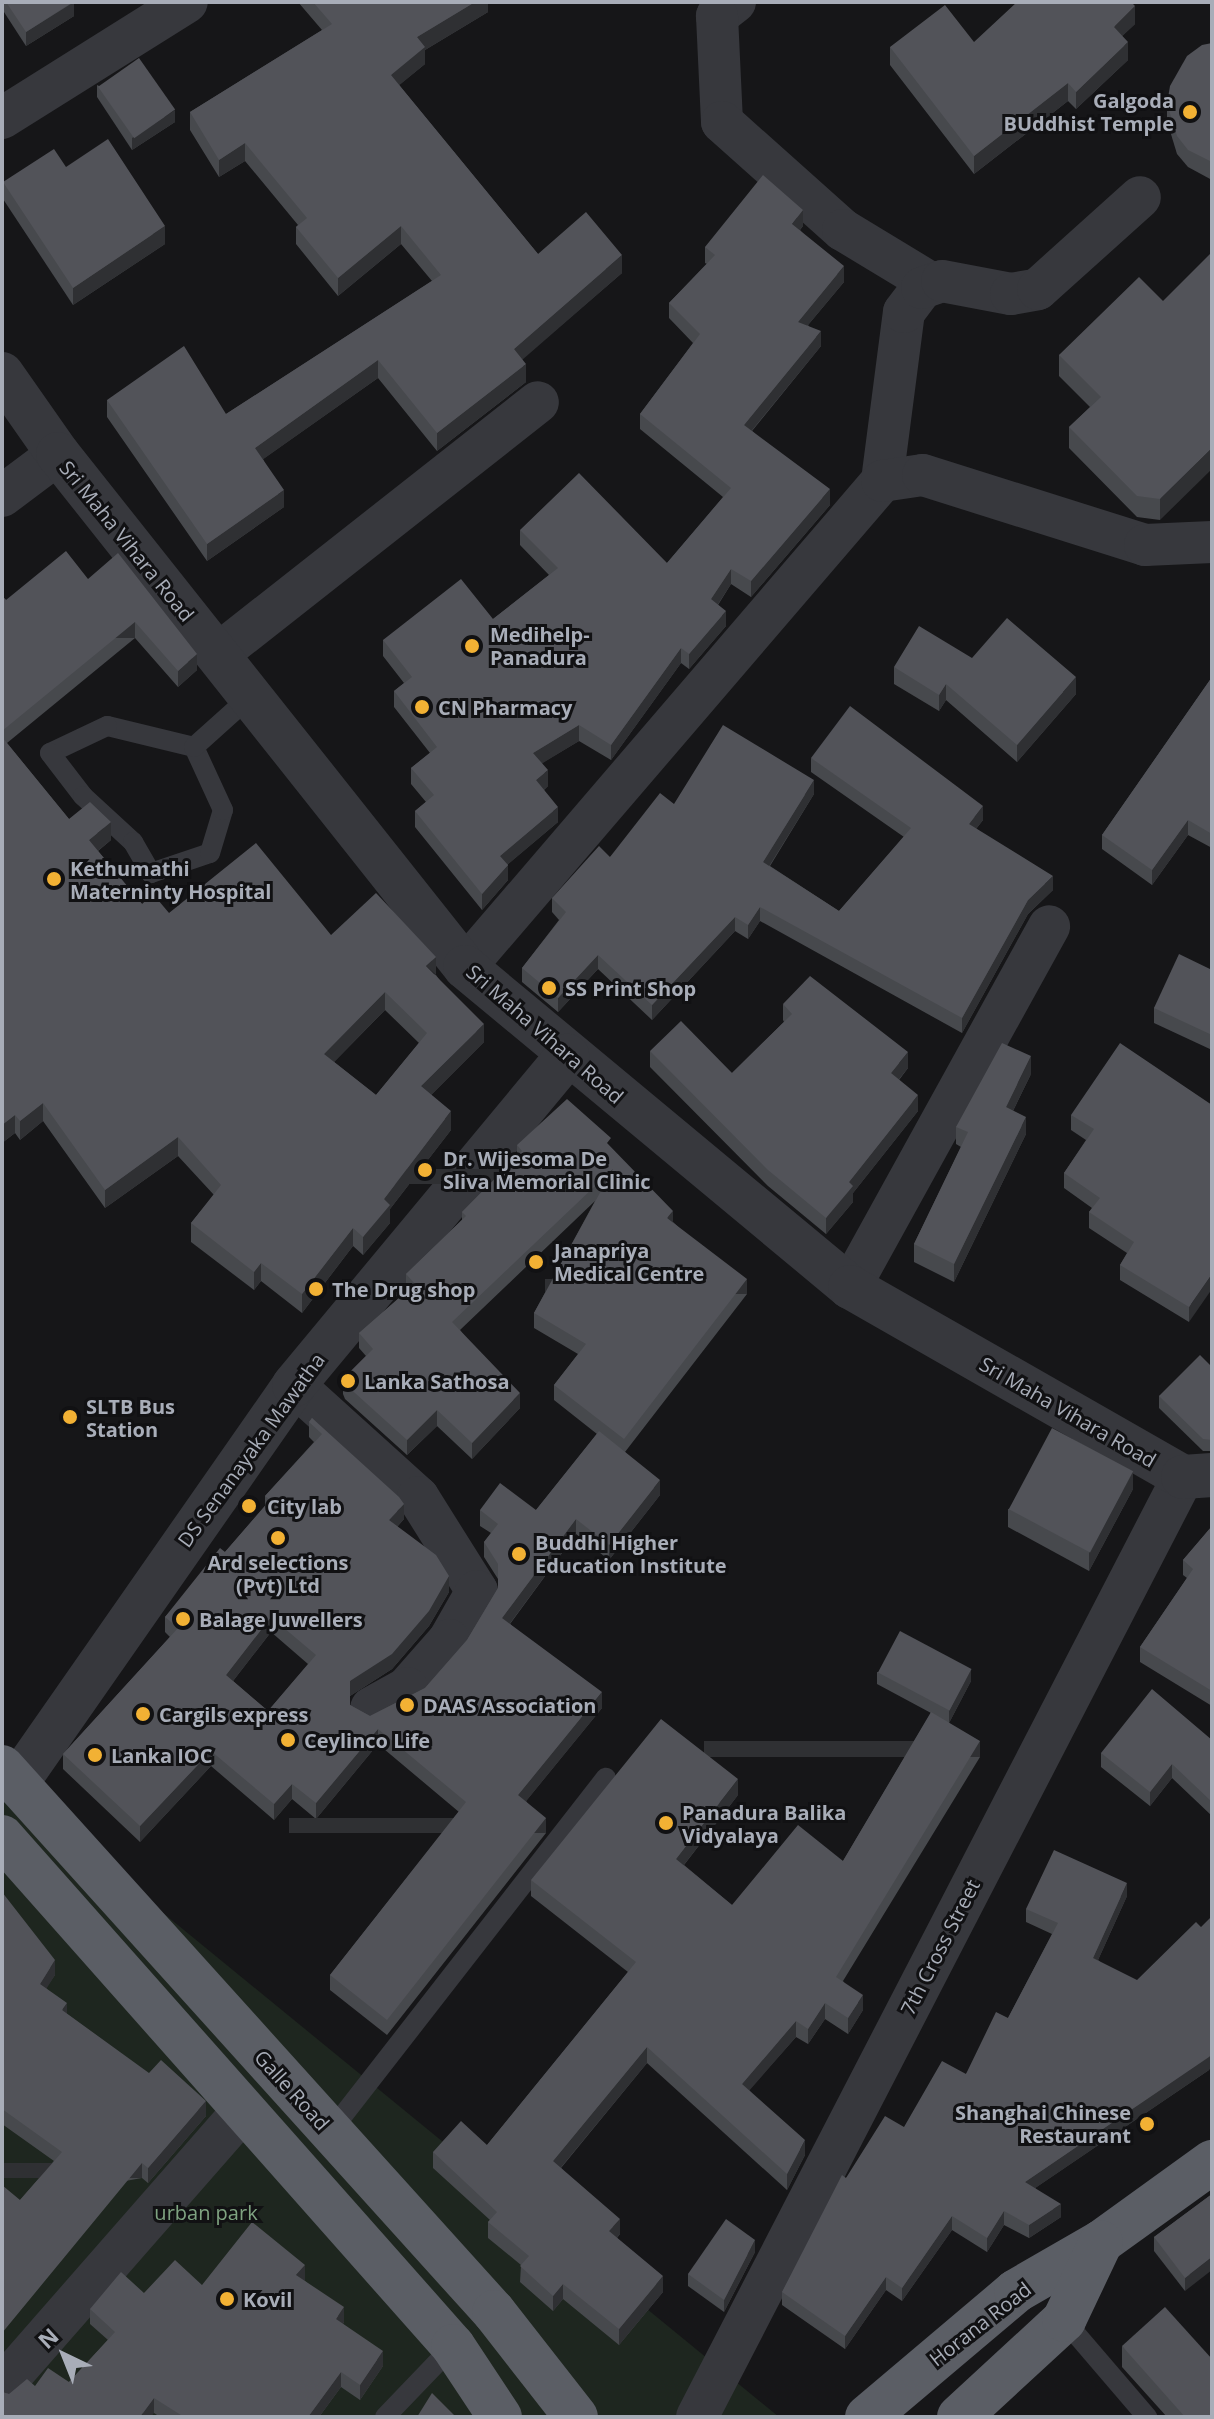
<!DOCTYPE html>
<style>
body{margin:0}
#map{position:relative;width:1214px;height:2419px;overflow:hidden;background:#161618;font-family:"Open Sans",sans-serif}
div>[style]{position:absolute}
.green>*{inset:0;background:#1e261f}
.service>*{height:20px;margin:-10px;padding:0 10px;transform-origin:10px;border-radius:10px;background:#37383d}
.minor>*{height:42px;margin:-21px;padding:0 21px;transform-origin:21px;border-radius:21px;background:#37383d}
.tertiary>*{height:44px;margin:-22px;padding:0 22px;transform-origin:22px;border-radius:22px;background:#37383d}
.trunk>*{height:44px;margin:-22px;padding:0 22px;transform-origin:22px;border-radius:22px;background:#5b5e65}
.wall>*{inset:0;background:#47494d}
.shaded-wall>*{inset:0;background:#2f3033;transform-origin:0 0}
.building>*{inset:0;background:#525359;transform-origin:0 0}
.dots>*{width:22px;height:22px;translate:-50% -50%;box-sizing:border-box;border:4px solid #111113;border-radius:50%}
span{translate:-50% -50%;white-space:nowrap;text-align:center;line-height:1.15;-webkit-text-stroke:6px #111113;paint-order:stroke}
.poi-label{font-size:20px;color:#a8adb8;font-weight:700}
.right{translate:-100% -50%;text-align:right}
.left{translate:0 -50%;text-align:left}
.street-label{font-size:20px;color:#a8adb8}
.park-label{font-size:20px;color:#7fa381}
.frame{position:absolute;inset:0;border:4px solid #a8adb8;pointer-events:none}
.north{position:absolute;left:24px;top:2315px;width:80px;height:80px;-webkit-text-stroke:6px #111113;paint-order:stroke;rotate:317deg;font-size:22px;font-weight:700;line-height:32px;text-align:center;color:#a8adb8}
.north::after{content:'';display:block;margin:auto;width:28px;height:36px;background:#a8adb8;clip-path:polygon(50% 0,100% 100%,50% 72%,0 100%)}
</style>
<div id="map">
<div class="green">
<i style="clip-path:polygon(2px 1781px,779px 2417px,2px 2417px)"></i>
</div>
<div class="service">
<i style="left:194px;top:747px;width:89px;rotate:-166.4deg"></i>
<i style="left:107px;top:726px;width:63px;rotate:154.7deg"></i>
<i style="left:50px;top:753px;width:54px;rotate:52.5deg"></i>
<i style="left:83px;top:796px;width:68px;rotate:42.6deg"></i>
<i style="left:133px;top:842px;width:36px;rotate:60deg"></i>
<i style="left:151px;top:873px;width:62px;rotate:-18.7deg"></i>
<i style="left:210px;top:853px;width:45px;rotate:-73.2deg"></i>
<i style="left:223px;top:810px;width:69px;rotate:-114.7deg"></i>
<i style="left:194px;top:747px;width:78px;rotate:-41.9deg"></i>
<i style="left:330px;top:2132px;width:449px;rotate:-52.1deg"></i>
<i style="left:1064px;top:2320px;width:128px;rotate:49.4deg"></i>
<i style="left:385px;top:2417px;width:98px;rotate:-46.2deg"></i>
</div>
<div class="minor">
<i style="left:735px;top:2px;width:23px;rotate:142deg"></i>
<i style="left:717px;top:16px;width:106px;rotate:87.3deg"></i>
<i style="left:722px;top:122px;width:162px;rotate:41.8deg"></i>
<i style="left:843px;top:230px;width:104px;rotate:31.2deg"></i>
<i style="left:2px;top:118px;width:218px;rotate:-32.1deg"></i>
<i style="left:882px;top:481px;width:170px;rotate:-82.6deg"></i>
<i style="left:904px;top:312px;width:30px;rotate:-53deg"></i>
<i style="left:922px;top:288px;width:21px;rotate:-19deg"></i>
<i style="left:942px;top:281px;width:70px;rotate:10.7deg"></i>
<i style="left:1011px;top:294px;width:27px;rotate:-10deg"></i>
<i style="left:1038px;top:289px;width:137px;rotate:-42deg"></i>
<i style="left:2px;top:496px;width:70px;rotate:-36.9deg"></i>
<i style="left:218px;top:654px;width:407px;rotate:-38.2deg"></i>
<i style="left:465px;top:967px;width:640px;rotate:-49.37deg"></i>
<i style="left:882px;top:481px;width:41px;rotate:-8.3deg"></i>
<i style="left:923px;top:475px;width:233px;rotate:17.5deg"></i>
<i style="left:1145px;top:545px;width:67px;rotate:-2.6deg"></i>
<i style="left:850px;top:1287px;width:412px;rotate:-61.1deg"></i>
<i style="left:294px;top:1385px;width:167px;rotate:42.1deg"></i>
<i style="left:418px;top:1497px;width:111px;rotate:57.9deg"></i>
<i style="left:477px;top:1591px;width:56px;rotate:119.7deg"></i>
<i style="left:449px;top:1640px;width:64px;rotate:131.2deg"></i>
<i style="left:407px;top:1688px;width:41px;rotate:150.9deg"></i>
<i style="left:2px;top:2386px;width:367px;rotate:-48.8deg"></i>
<i style="left:697px;top:2417px;width:1058px;rotate:-62.66deg"></i>
</div>
<div class="tertiary">
<i style="left:2px;top:374px;width:98px;rotate:55deg"></i>
<i style="left:58px;top:454px;width:655px;rotate:51.57deg"></i>
<i style="left:465px;top:967px;width:501px;rotate:39.73deg"></i>
<i style="left:850px;top:1287px;width:383px;rotate:29.7deg"></i>
<i style="left:1183px;top:1477px;width:29px;rotate:-4deg"></i>
<i style="left:16px;top:1784px;width:486px;rotate:-55.1deg"></i>
<i style="left:294px;top:1385px;width:428px;rotate:-50.3deg"></i>
</div>
<div class="trunk">
<i style="left:2px;top:1767px;width:734px;rotate:47.93deg"></i>
<i style="left:494px;top:2312px;width:133px;rotate:52deg"></i>
<i style="left:2px;top:1837px;width:680px;rotate:48.46deg"></i>
<i style="left:453px;top:2346px;width:85px;rotate:56.5deg"></i>
<i style="left:867px;top:2417px;width:195px;rotate:-40.2deg"></i>
<i style="left:1016px;top:2291px;width:98px;rotate:-30deg"></i>
<i style="left:1101px;top:2242px;width:137px;rotate:-35.8deg"></i>
<i style="left:959px;top:2417px;width:143px;rotate:-42.7deg"></i>
<i style="left:1064px;top:2320px;width:86px;rotate:-64.6deg"></i>
</div>
<div class="wall">
<i style="clip-path:polygon(2px 2px,74px 2px,74px 16px,26px 46px,2px 9px)"></i>
<i style="clip-path:polygon(298px 2px,488px 2px,488px 12px,425px 50px,425px 64px,399px 85px,538px 254px,622px 273px,522px 359px,526px 382px,437px 451px,378px 378px,263px 459px,284px 507px,207px 561px,107px 417px,107px 400px,226px 414px,432px 281px,401px 244px,338px 296px,296px 244px,296px 227px,298px 225px,245px 161px,219px 177px,190px 130px,190px 112px,322px 30px)"></i>
<i style="clip-path:polygon(1135px 24px,1122px 36px,1128px 60px,1076px 109px,1068px 101px,974px 174px,890px 65px,890px 47px,974px 42px)"></i>
<i style="clip-path:polygon(1212px 43px,1212px 180px,1188px 167px,1177px 154px,1167px 121px,1167px 104px)"></i>
<i style="clip-path:polygon(97px 85px,175px 122px,132px 150px,97px 97px)"></i>
<i style="clip-path:polygon(66px 167px,165px 244px,73px 305px,3px 199px,3px 182px)"></i>
<i style="clip-path:polygon(803px 226px,800px 230px,844px 282px,808px 325px,821px 346px,752px 431px,830px 505px,751px 597px,731px 584px,718px 605px,726px 626px,689px 669px,681px 663px,611px 760px,579px 741px,542px 763px,548px 786px,544px 790px,558px 822px,508px 864px,508px 880px,482px 910px,415px 827px,415px 811px,426px 802px,411px 784px,411px 768px,430px 753px,394px 707px,394px 691px,404px 683px,383px 656px,383px 640px,493px 619px,549px 575px,520px 545px,520px 530px,667px 563px,723px 497px,640px 429px,640px 414px,693px 343px,669px 318px,669px 303px,707px 264px,705px 263px,705px 247px)"></i>
<i style="clip-path:polygon(1163px 301px,1160px 520px,1137px 517px,1069px 448px,1069px 427px,1090px 407px,1059px 376px,1059px 355px)"></i>
<i style="clip-path:polygon(evenodd,88px 579px,197px 670px,178px 687px,135px 638px,7px 743px,69px 819px,111px 840px,98px 851px,142px 904px,169px 913px,331px 935px,436px 975px,484px 1042px,431px 1095px,451px 1130px,390px 1209px,390px 1223px,363px 1255px,353px 1246px,302px 1313px,261px 1281px,254px 1290px,191px 1242px,191px 1223px,214px 1195px,178px 1156px,105px 1208px,43px 1121px,20px 1140px,15px 1133px,2px 1143px,2px 596px,6px 600px,88px 579px,385px 1010px,419px 1043px,376px 1095px,334px 1062px,385px 1010px)"></i>
<i style="clip-path:polygon(894px 667px,1076px 694px,1017px 762px,946px 700px,939px 711px,894px 684px)"></i>
<i style="clip-path:polygon(1212px 677px,1212px 848px,1188px 835px,1152px 885px,1102px 849px,1102px 835px)"></i>
<i style="clip-path:polygon(811px 758px,983px 820px,976px 829px,1053px 890px,1028px 914px,962px 1033px,760px 921px,748px 939px,735px 931px,652px 1020px,598px 969px,558px 1012px,522px 982px,522px 968px,559px 920px,552px 912px,552px 898px,610px 857px,674px 804px,814px 794px,770px 866px,839px 911px,904px 837px,811px 772px)"></i>
<i style="clip-path:polygon(1212px 970px,1212px 1050px,1154px 1023px,1154px 1008px)"></i>
<i style="clip-path:polygon(783px 1004px,908px 1068px,899px 1080px,918px 1111px,853px 1193px,853px 1202px,826px 1234px,768px 1186px,650px 1067px,650px 1051px,732px 1073px,784px 1022px,783px 1020px)"></i>
<i style="clip-path:polygon(1031px 1074px,1013px 1111px,1026px 1134px,954px 1282px,914px 1262px,914px 1244px,961px 1147px,956px 1144px,956px 1127px)"></i>
<i style="clip-path:polygon(1212px 1105px,1189px 1322px,1120px 1280px,1120px 1265px,1127px 1253px,1089px 1228px,1089px 1212px,1092px 1208px,1064px 1188px,1064px 1173px,1086px 1140px,1071px 1130px,1071px 1115px)"></i>
<i style="clip-path:polygon(evenodd,517px 1145px,611px 1148px,673px 1222px,747px 1294px,625px 1452px,660px 1495px,609px 1560px,576px 1534px,510px 1624px,602px 1708px,526px 1801px,546px 1833px,387px 2035px,330px 1990px,330px 1975px,459px 1812px,378px 1744px,316px 1819px,292px 1799px,274px 1820px,211px 1766px,140px 1842px,63px 1769px,63px 1754px,170px 1637px,165px 1632px,165px 1617px,225px 1552px,265px 1506px,265px 1496px,314px 1442px,309px 1437px,309px 1422px,312px 1418px,404px 1519px,397px 1527px,449px 1592px,429px 1626px,392px 1669px,350px 1696px,350px 1705px,370px 1716px,425px 1688px,467px 1640px,498px 1588px,498px 1579px,484px 1557px,484px 1542px,491px 1533px,480px 1526px,480px 1510px,536px 1510px,597px 1434px,554px 1400px,554px 1385px,578px 1354px,534px 1328px,534px 1313px,595px 1201px,460px 1330px,520px 1408px,472px 1459px,437px 1426px,407px 1455px,345px 1399px,343px 1394px,343px 1379px,366px 1356px,359px 1348px,359px 1333px,407px 1291px,406px 1289px,406px 1274px,462px 1220px,462px 1212px,517px 1156px,517px 1145px,271px 1632px,308px 1664px,268px 1711px,233px 1681px,271px 1632px)"></i>
<i style="clip-path:polygon(1212px 1367px,1212px 1451px,1203px 1451px,1159px 1408px,1159px 1396px)"></i>
<i style="clip-path:polygon(1133px 1489px,1089px 1571px,1008px 1527px,1008px 1509px)"></i>
<i style="clip-path:polygon(1212px 1526px,1212px 1706px,1140px 1662px,1140px 1647px,1187px 1578px,1183px 1575px,1183px 1560px)"></i>
<i style="clip-path:polygon(877px 1672px,971px 1681px,949px 1723px,980px 1757px,843px 1981px,863px 2010px,848px 2034px,825px 2019px,808px 2044px,796px 2037px,749px 2090px,805px 2155px,787px 2190px,647px 2063px,561px 2168px,620px 2234px,617px 2238px,663px 2292px,619px 2345px,563px 2299px,553px 2311px,520px 2282px,521px 2265px,488px 2238px,488px 2222px,490px 2220px,433px 2168px,433px 2152px,487px 2145px,628px 1972px,531px 1896px,531px 1880px,738px 1795px,684px 1865px,732px 1905px,843px 1861px,931px 1713px,877px 1684px)"></i>
<i style="clip-path:polygon(1212px 1740px,1212px 1816px,1172px 1778px,1150px 1806px,1101px 1767px,1101px 1753px)"></i>
<i style="clip-path:polygon(2px 1892px,55px 1975px,46px 1988px,67px 2014px,206px 2116px,148px 2183px,142px 2178px,20px 2200px,54px 2161px,2px 2124px)"></i>
<i style="clip-path:polygon(1127px 1896px,1098px 1960px,1209px 2070px,1035px 2188px,1061px 2217px,1029px 2238px,1004px 2225px,987px 2252px,952px 2230px,902px 2301px,886px 2290px,845px 2349px,782px 2305px,782px 2292px,846px 2178px,966px 2074px,1008px 2018px,1052px 1934px,1026px 1922px,1026px 1909px)"></i>
<i style="clip-path:polygon(1212px 2194px,1185px 2291px,1154px 2251px,1154px 2237px)"></i>
<i style="clip-path:polygon(755px 2252px,724px 2312px,688px 2286px,688px 2274px)"></i>
<i style="clip-path:polygon(304px 2280px,344px 2322px,343px 2324px,383px 2366px,360px 2400px,341px 2387px,319px 2417px,160px 2417px,154px 2413px,2px 2417px,2px 2392px,9px 2394px,35px 2386px,69px 2382px,108px 2340px,90px 2324px,90px 2309px,144px 2293px,202px 2285px)"></i>
<i style="clip-path:polygon(1122px 2346px,1212px 2417px,1167px 2417px,1122px 2367px)"></i>
</div>
<div class="shaded-wall">
<i style="clip-path:polygon(74px 2px,74px 16px,26px 46px,26px 32px)"></i>
<i style="clip-path:polygon(475px 2px,488px 2px,488px 12px,425px 50px,425px 64px,391px 92px,391px 75px,417px 37px)"></i>
<i style="clip-path:polygon(1135px 6px,1135px 24px,1114px 44px,1114px 27px)"></i>
<i style="clip-path:polygon(1128px 42px,1128px 60px,1076px 109px,1076px 92px)"></i>
<i style="clip-path:polygon(1068px 83px,1068px 101px,974px 174px,974px 156px)"></i>
<i style="clip-path:polygon(175px 110px,175px 122px,132px 150px,132px 138px)"></i>
<i style="clip-path:polygon(245px 143px,245px 161px,219px 177px,219px 160px)"></i>
<i style="clip-path:polygon(803px 210px,803px 226px,792px 239px,792px 224px)"></i>
<i style="clip-path:polygon(165px 226px,165px 244px,73px 305px,73px 288px)"></i>
<i style="clip-path:polygon(401px 226px,401px 244px,338px 296px,338px 278px)"></i>
<i style="clip-path:polygon(622px 255px,622px 273px,514px 367px,514px 349px)"></i>
<i style="clip-path:polygon(844px 266px,844px 282px,798px 337px,798px 322px)"></i>
<i style="clip-path:polygon(821px 331px,821px 346px,744px 440px,744px 425px)"></i>
<i style="clip-path:polygon(378px 360px,378px 378px,255px 465px,255px 448px)"></i>
<i style="clip-path:polygon(526px 364px,526px 382px,437px 451px,437px 433px)"></i>
<i style="clip-path:polygon(1212px 448px,1212px 469px,1160px 520px,1160px 499px)"></i>
<i style="clip-path:polygon(830px 489px,830px 505px,751px 597px,751px 581px)"></i>
<i style="clip-path:polygon(284px 490px,284px 507px,207px 561px,207px 544px)"></i>
<i style="clip-path:polygon(731px 569px,731px 584px,711px 615px,711px 599px)"></i>
<i style="clip-path:polygon(726px 611px,726px 626px,689px 669px,689px 654px)"></i>
<i style="left:135px;top:622px;width:16px;height:172px;rotate:90deg"></i>
<i style="clip-path:polygon(681px 648px,681px 663px,611px 760px,611px 745px)"></i>
<i style="clip-path:polygon(197px 654px,197px 670px,178px 687px,178px 671px)"></i>
<i style="clip-path:polygon(1076px 677px,1076px 694px,1017px 762px,1017px 745px)"></i>
<i style="clip-path:polygon(946px 684px,946px 700px,939px 711px,939px 695px)"></i>
<i style="clip-path:polygon(579px 725px,579px 741px,533px 769px,533px 753px)"></i>
<i style="clip-path:polygon(548px 770px,548px 786px,536px 796px,536px 780px)"></i>
<i style="clip-path:polygon(814px 780px,814px 794px,763px 876px,763px 862px)"></i>
<i style="clip-path:polygon(983px 806px,983px 820px,969px 838px,969px 824px)"></i>
<i style="clip-path:polygon(558px 807px,558px 822px,500px 871px,500px 856px)"></i>
<i style="clip-path:polygon(1188px 820px,1188px 835px,1152px 885px,1152px 870px)"></i>
<i style="clip-path:polygon(111px 822px,111px 840px,89px 858px,89px 840px)"></i>
<i style="clip-path:polygon(508px 865px,508px 880px,482px 910px,482px 894px)"></i>
<i style="clip-path:polygon(1053px 876px,1053px 890px,1028px 914px,962px 1033px,962px 1018px,1028px 900px)"></i>
<i style="clip-path:polygon(760px 907px,760px 921px,748px 939px,748px 925px)"></i>
<i style="clip-path:polygon(735px 917px,735px 931px,652px 1020px,652px 1005px)"></i>
<i style="clip-path:polygon(598px 955px,598px 969px,558px 1012px,558px 998px)"></i>
<i style="clip-path:polygon(436px 957px,436px 975px,426px 966px)"></i>
<i style="clip-path:polygon(385px 992px,385px 1010px,324px 1072px,324px 1054px)"></i>
<i style="clip-path:polygon(484px 1024px,484px 1042px,421px 1105px,421px 1086px)"></i>
<i style="clip-path:polygon(908px 1052px,908px 1068px,891px 1089px,891px 1073px)"></i>
<i style="clip-path:polygon(1031px 1056px,1031px 1074px,1006px 1125px,1006px 1107px)"></i>
<i style="clip-path:polygon(918px 1095px,918px 1111px,853px 1193px,853px 1202px,826px 1234px,826px 1218px,849px 1182px)"></i>
<i style="clip-path:polygon(43px 1103px,43px 1121px,20px 1140px,20px 1121px)"></i>
<i style="clip-path:polygon(451px 1111px,451px 1130px,390px 1209px,390px 1223px,363px 1255px,363px 1237px,384px 1199px)"></i>
<i style="clip-path:polygon(15px 1115px,15px 1133px,2px 1143px,2px 1125px)"></i>
<i style="clip-path:polygon(1026px 1117px,1026px 1134px,954px 1282px,954px 1264px)"></i>
<i style="clip-path:polygon(178px 1137px,178px 1156px,105px 1208px,105px 1190px)"></i>
<i style="left:613px;top:1169px;width:15px;height:222px;rotate:90deg"></i>
<i style="clip-path:polygon(673px 1211px,673px 1226px,667px 1218px)"></i>
<i style="clip-path:polygon(353px 1228px,353px 1246px,302px 1313px,302px 1294px)"></i>
<i style="clip-path:polygon(261px 1263px,261px 1281px,254px 1290px,254px 1272px)"></i>
<i style="clip-path:polygon(1212px 1274px,1212px 1289px,1189px 1322px,1189px 1307px)"></i>
<i style="left:747px;top:1279px;width:15px;height:202px;rotate:90deg"></i>
<i style="clip-path:polygon(520px 1393px,520px 1408px,472px 1459px,472px 1443px)"></i>
<i style="clip-path:polygon(437px 1410px,437px 1426px,407px 1455px,407px 1440px)"></i>
<i style="clip-path:polygon(1133px 1471px,1133px 1489px,1089px 1571px,1089px 1553px)"></i>
<i style="clip-path:polygon(660px 1480px,660px 1495px,609px 1560px,609px 1545px)"></i>
<i style="clip-path:polygon(404px 1504px,404px 1519px,389px 1536px,389px 1520px)"></i>
<i style="clip-path:polygon(576px 1519px,576px 1534px,502px 1634px,502px 1618px)"></i>
<i style="clip-path:polygon(449px 1576px,449px 1592px,429px 1626px,392px 1669px,350px 1696px,350px 1681px)"></i>
<i style="clip-path:polygon(271px 1617px,271px 1632px,226px 1690px,226px 1675px)"></i>
<i style="clip-path:polygon(971px 1669px,971px 1681px,949px 1723px,949px 1711px)"></i>
<i style="clip-path:polygon(602px 1692px,602px 1708px,518px 1811px,518px 1795px)"></i>
<i style="clip-path:polygon(378px 1729px,378px 1744px,316px 1819px,316px 1803px)"></i>
<i style="left:980px;top:1741px;width:16px;height:276px;rotate:90deg"></i>
<i style="clip-path:polygon(211px 1751px,211px 1766px,140px 1842px,140px 1826px)"></i>
<i style="clip-path:polygon(1172px 1764px,1172px 1778px,1150px 1806px,1150px 1792px)"></i>
<i style="clip-path:polygon(738px 1779px,738px 1795px,676px 1875px,676px 1859px)"></i>
<i style="clip-path:polygon(292px 1784px,292px 1799px,274px 1820px,274px 1804px)"></i>
<i style="left:546px;top:1818px;width:15px;height:257px;rotate:90deg"></i>
<i style="clip-path:polygon(1127px 1883px,1127px 1896px,1093px 1971px,1093px 1958px)"></i>
<i style="clip-path:polygon(55px 1960px,55px 1975px,40px 1999px,40px 1984px)"></i>
<i style="clip-path:polygon(863px 1995px,863px 2010px,848px 2034px,848px 2018px)"></i>
<i style="clip-path:polygon(67px 2003px,67px 2018px,62px 2010px)"></i>
<i style="clip-path:polygon(825px 2003px,825px 2019px,808px 2044px,808px 2029px)"></i>
<i style="clip-path:polygon(796px 2021px,796px 2037px,742px 2099px,742px 2084px)"></i>
<i style="clip-path:polygon(647px 2047px,647px 2063px,553px 2177px,553px 2161px)"></i>
<i style="clip-path:polygon(1212px 2054px,1212px 2067px,1209px 2070px,1025px 2195px,1025px 2182px)"></i>
<i style="clip-path:polygon(206px 2101px,206px 2116px,148px 2183px,148px 2168px)"></i>
<i style="clip-path:polygon(805px 2140px,805px 2155px,787px 2190px,787px 2174px)"></i>
<i style="left:142px;top:2163px;width:15px;height:220px;rotate:90deg"></i>
<i style="clip-path:polygon(1061px 2204px,1061px 2217px,1029px 2238px,1029px 2225px)"></i>
<i style="clip-path:polygon(1004px 2211px,1004px 2225px,987px 2252px,987px 2238px)"></i>
<i style="clip-path:polygon(952px 2216px,952px 2230px,902px 2301px,902px 2288px)"></i>
<i style="clip-path:polygon(620px 2219px,620px 2234px,609px 2247px,609px 2231px)"></i>
<i style="clip-path:polygon(755px 2240px,755px 2252px,724px 2312px,724px 2300px)"></i>
<i style="clip-path:polygon(1212px 2257px,1212px 2270px,1185px 2291px,1185px 2278px)"></i>
<i style="clip-path:polygon(305px 2265px,305px 2280px,296px 2290px,296px 2275px)"></i>
<i style="clip-path:polygon(663px 2276px,663px 2292px,619px 2345px,619px 2329px)"></i>
<i style="clip-path:polygon(886px 2277px,886px 2290px,845px 2349px,845px 2336px)"></i>
<i style="clip-path:polygon(563px 2284px,563px 2299px,553px 2311px,553px 2296px)"></i>
<i style="clip-path:polygon(344px 2307px,344px 2322px,336px 2334px,336px 2319px)"></i>
<i style="clip-path:polygon(383px 2351px,383px 2366px,360px 2400px,360px 2385px)"></i>
<i style="clip-path:polygon(341px 2372px,341px 2387px,319px 2417px,308px 2417px)"></i>
<i style="clip-path:polygon(154px 2398px,154px 2413px,151px 2417px,140px 2417px)"></i>
</div>
<div class="building">
<i style="clip-path:polygon(6px 2px,73px 2px,26px 32px)"></i>
<i style="clip-path:polygon(313px 2px,475px 2px,417px 37px,425px 47px,391px 75px,538px 254px,586px 212px,622px 255px,514px 349px,526px 364px,437px 433px,378px 360px,255px 448px,284px 490px,207px 544px,107px 400px,184px 346px,226px 414px,441px 275px,401px 226px,338px 278px,296px 227px,307px 218px,245px 143px,219px 160px,190px 112px,332px 24px)"></i>
<i style="clip-path:polygon(1017px 2px,1131px 2px,1135px 6px,1114px 27px,1128px 42px,1076px 92px,1068px 83px,974px 156px,890px 47px,945px 5px,974px 42px)"></i>
<i style="clip-path:polygon(1212px 43px,1212px 162px,1188px 150px,1177px 136px,1167px 104px,1170px 86px,1187px 56px,1202px 45px)"></i>
<i style="left:139px;top:58px;width:63px;height:50px;rotate:55deg"></i>
<i style="clip-path:polygon(108px 139px,165px 226px,73px 288px,3px 182px,54px 149px,66px 167px)"></i>
<i style="clip-path:polygon(763px 175px,803px 210px,792px 224px,844px 266px,798px 322px,821px 331px,744px 425px,830px 489px,751px 581px,731px 569px,711px 599px,726px 611px,689px 654px,681px 648px,611px 745px,579px 725px,533px 753px,548px 770px,536px 780px,558px 807px,500px 856px,508px 865px,482px 894px,415px 811px,434px 795px,411px 768px,437px 747px,394px 691px,412px 677px,383px 640px,461px 579px,493px 619px,558px 568px,520px 530px,579px 473px,667px 563px,731px 488px,640px 414px,700px 334px,669px 303px,715px 255px,705px 247px)"></i>
<i style="clip-path:polygon(1212px 252px,1212px 448px,1160px 499px,1137px 496px,1069px 427px,1101px 397px,1059px 355px,1139px 277px,1163px 301px)"></i>
<i style="clip-path:polygon(66px 551px,88px 579px,118px 553px,197px 654px,178px 671px,135px 622px,2px 731px,2px 596px,6px 600px)"></i>
<i style="clip-path:polygon(1007px 618px,1076px 677px,1017px 745px,946px 684px,939px 695px,894px 667px,919px 626px,972px 658px)"></i>
<i style="clip-path:polygon(1212px 677px,1212px 834px,1188px 820px,1152px 870px,1102px 835px)"></i>
<i style="clip-path:polygon(850px 706px,983px 806px,969px 824px,1053px 876px,1028px 900px,962px 1018px,760px 907px,748px 925px,735px 917px,652px 1005px,598px 955px,558px 998px,522px 968px,566px 912px,552px 898px,599px 846px,610px 857px,660px 793px,674px 804px,723px 725px,814px 780px,763px 862px,839px 911px,911px 828px,811px 758px)"></i>
<i style="clip-path:polygon(evenodd,2px 737px,69px 819px,90px 802px,111px 822px,89px 840px,142px 904px,153px 894px,169px 913px,256px 843px,331px 935px,376px 893px,436px 957px,426px 966px,484px 1024px,421px 1086px,451px 1111px,384px 1199px,390px 1205px,363px 1237px,353px 1228px,302px 1294px,261px 1263px,254px 1272px,191px 1223px,221px 1185px,178px 1137px,105px 1190px,43px 1103px,20px 1121px,15px 1115px,2px 1125px,2px 737px,385px 992px,427px 1033px,376px 1095px,324px 1054px,385px 992px)"></i>
<i style="clip-path:polygon(1179px 954px,1212px 970px,1212px 1035px,1154px 1008px)"></i>
<i style="clip-path:polygon(810px 976px,908px 1052px,891px 1073px,918px 1095px,849px 1182px,853px 1186px,826px 1218px,768px 1170px,650px 1051px,681px 1021px,732px 1073px,792px 1014px,783px 1004px)"></i>
<i style="clip-path:polygon(1002px 1043px,1031px 1056px,1006px 1107px,1026px 1117px,954px 1264px,914px 1244px,968px 1132px,956px 1127px)"></i>
<i style="clip-path:polygon(1120px 1043px,1212px 1105px,1212px 1274px,1189px 1307px,1120px 1265px,1134px 1242px,1089px 1212px,1100px 1198px,1064px 1173px,1094px 1129px,1071px 1115px)"></i>
<i style="clip-path:polygon(567px 1099px,611px 1138px,607px 1143px,673px 1211px,667px 1218px,747px 1279px,624px 1439px,554px 1385px,586px 1344px,534px 1313px,613px 1169px,452px 1322px,520px 1393px,472px 1443px,437px 1410px,407px 1440px,345px 1384px,343px 1379px,373px 1349px,359px 1333px,415px 1284px,406px 1274px,466px 1216px,462px 1212px,522px 1151px,517px 1145px)"></i>
<i style="clip-path:polygon(1200px 1355px,1212px 1367px,1212px 1440px,1203px 1439px,1159px 1396px)"></i>
<i style="clip-path:polygon(evenodd,312px 1418px,399px 1497px,404px 1504px,389px 1520px,436px 1555px,449px 1576px,429px 1611px,392px 1654px,350px 1681px,350px 1705px,370px 1716px,425px 1688px,467px 1640px,498px 1588px,498px 1564px,484px 1542px,498px 1524px,480px 1510px,500px 1483px,536px 1510px,599px 1431px,660px 1480px,609px 1545px,576px 1519px,502px 1618px,602px 1692px,518px 1795px,546px 1818px,387px 2020px,330px 1975px,466px 1802px,378px 1729px,316px 1803px,292px 1784px,274px 1804px,211px 1751px,140px 1826px,63px 1754px,178px 1628px,165px 1617px,220px 1548px,225px 1552px,270px 1500px,265px 1496px,322px 1434px,309px 1422px,312px 1418px,271px 1617px,316px 1655px,268px 1711px,226px 1675px,271px 1617px)"></i>
<i style="left:1052px;top:1428px;width:92px;height:92px;rotate:28deg"></i>
<i style="clip-path:polygon(1212px 1526px,1212px 1691px,1140px 1647px,1193px 1569px,1183px 1560px)"></i>
<i style="left:900px;top:1631px;width:81px;height:47px;rotate:28deg"></i>
<i style="clip-path:polygon(1152px 1689px,1212px 1740px,1212px 1802px,1172px 1764px,1150px 1792px,1101px 1753px)"></i>
<i style="clip-path:polygon(931px 1712px,980px 1741px,836px 1977px,863px 1995px,848px 2018px,825px 2003px,808px 2029px,796px 2021px,742px 2084px,805px 2140px,787px 2174px,647px 2047px,553px 2161px,620px 2219px,609px 2231px,663px 2276px,619px 2329px,563px 2284px,553px 2296px,520px 2266px,529px 2256px,488px 2222px,497px 2212px,433px 2152px,461px 2121px,487px 2145px,636px 1962px,531px 1880px,661px 1719px,738px 1779px,676px 1859px,732px 1905px,798px 1825px,843px 1861px)"></i>
<i style="clip-path:polygon(1054px 1850px,1127px 1883px,1093px 1958px,1137px 1980px,1196px 1922px,1201px 1927px,1212px 1916px,1212px 2054px,1209px 2057px,1025px 2182px,1061px 2204px,1029px 2225px,1004px 2211px,987px 2238px,952px 2216px,902px 2288px,886px 2277px,845px 2336px,782px 2292px,842px 2175px,846px 2178px,885px 2116px,904px 2127px,942px 2061px,966px 2074px,996px 2012px,1008px 2018px,1058px 1923px,1026px 1909px)"></i>
<i style="clip-path:polygon(2px 1892px,55px 1960px,40px 1984px,67px 2003px,62px 2010px,149px 2073px,161px 2060px,206px 2101px,148px 2168px,142px 2163px,2px 2333px,2px 2185px,20px 2200px,62px 2152px,2px 2109px)"></i>
<i style="clip-path:polygon(1212px 2194px,1212px 2257px,1185px 2278px,1154px 2237px)"></i>
<i style="clip-path:polygon(726px 2219px,755px 2240px,724px 2300px,688px 2274px)"></i>
<i style="clip-path:polygon(252px 2222px,305px 2265px,296px 2275px,344px 2307px,336px 2319px,383px 2351px,360px 2385px,341px 2372px,308px 2417px,184px 2417px,154px 2398px,140px 2417px,2px 2417px,2px 2413px,4px 2412px,2px 2410px,2px 2392px,9px 2394px,27px 2379px,35px 2386px,48px 2368px,69px 2382px,115px 2332px,90px 2309px,121px 2272px,144px 2293px,175px 2260px,202px 2285px)"></i>
<i style="clip-path:polygon(1165px 2307px,1212px 2359px,1212px 2417px,1185px 2417px,1122px 2346px)"></i>
<i style="clip-path:polygon(432px 2393px,456px 2417px,417px 2417px)"></i>
</div>
<div class="dots">
<i style="left:1190px;top:112px;background:#f2b134"></i>
<i style="left:472px;top:646px;background:#f2b134"></i>
<i style="left:422px;top:707px;background:#f2b134"></i>
<i style="left:54px;top:879px;background:#f2b134"></i>
<i style="left:549px;top:988px;background:#f2b134"></i>
<i style="left:425px;top:1170px;background:#f2b134"></i>
<i style="left:536px;top:1262px;background:#f2b134"></i>
<i style="left:316px;top:1289px;background:#f2b134"></i>
<i style="left:348px;top:1381px;background:#f2b134"></i>
<i style="left:70px;top:1417px;background:#f2b134"></i>
<i style="left:249px;top:1506px;background:#f2b134"></i>
<i style="left:278px;top:1538px;background:#f2b134"></i>
<i style="left:519px;top:1554px;background:#f2b134"></i>
<i style="left:183px;top:1619px;background:#f2b134"></i>
<i style="left:407px;top:1705px;background:#f2b134"></i>
<i style="left:143px;top:1714px;background:#f2b134"></i>
<i style="left:288px;top:1740px;background:#f2b134"></i>
<i style="left:95px;top:1755px;background:#f2b134"></i>
<i style="left:666px;top:1823px;background:#f2b134"></i>
<i style="left:1147px;top:2124px;background:#f2b134"></i>
<i style="left:227px;top:2299px;background:#f2b134"></i>
</div>
<div class="poi-label">
<span class="right" style="left:1174px;top:112px">Galgoda<br>BUddhist Temple</span>
<span class="left" style="left:490px;top:646px">Medihelp-<br>Panadura</span>
<span class="left" style="left:438px;top:707px">CN Pharmacy</span>
<span class="left" style="left:70px;top:880px">Kethumathi<br>Materninty Hospital</span>
<span class="left" style="left:565px;top:988px">SS Print Shop</span>
<span class="left" style="left:443px;top:1170px">Dr. Wijesoma De<br>Sliva Memorial Clinic</span>
<span class="left" style="left:554px;top:1262px">Janapriya<br>Medical Centre</span>
<span class="left" style="left:332px;top:1289px">The Drug shop</span>
<span class="left" style="left:364px;top:1381px">Lanka Sathosa</span>
<span class="left" style="left:86px;top:1418px">SLTB Bus<br>Station</span>
<span class="left" style="left:267px;top:1506px">City lab</span>
<span class="left" style="left:535px;top:1554px">Buddhi Higher<br>Education Institute</span>
<span style="left:278px;top:1574px">Ard selections<br>(Pvt) Ltd</span>
<span class="left" style="left:199px;top:1619px">Balage Juwellers</span>
<span class="left" style="left:423px;top:1705px">DAAS Association</span>
<span class="left" style="left:159px;top:1714px">Cargils express</span>
<span class="left" style="left:304px;top:1740px">Ceylinco Life</span>
<span class="left" style="left:111px;top:1755px">Lanka IOC</span>
<span class="left" style="left:682px;top:1824px">Panadura Balika<br>Vidyalaya</span>
<span class="right" style="left:1131px;top:2124px">Shanghai Chinese<br>Restaurant</span>
<span class="left" style="left:243px;top:2299px">Kovil</span>
</div>
<div class="street-label">
<span style="left:127px;top:541px;rotate:51deg">Sri Maha Vihara Road</span>
<span style="left:545px;top:1034px;rotate:41deg">Sri Maha Vihara Road</span>
<span style="left:1068px;top:1412px;rotate:30deg">Sri Maha Vihara Road</span>
<span style="left:251px;top:1450px;rotate:-54deg">DS Senanayaka Mawatha</span>
<span style="left:940px;top:1947px;rotate:-63deg">7th Cross Street</span>
<span style="left:292px;top:2090px;rotate:48deg">Galle Road</span>
<span style="left:980px;top:2324px;rotate:-38deg">Horana Road</span>
</div>
<div class="park-label">
<span style="left:206px;top:2212px">urban park</span>
</div>
<div class="frame"></div>
<div class="north">N</div>
</div>
